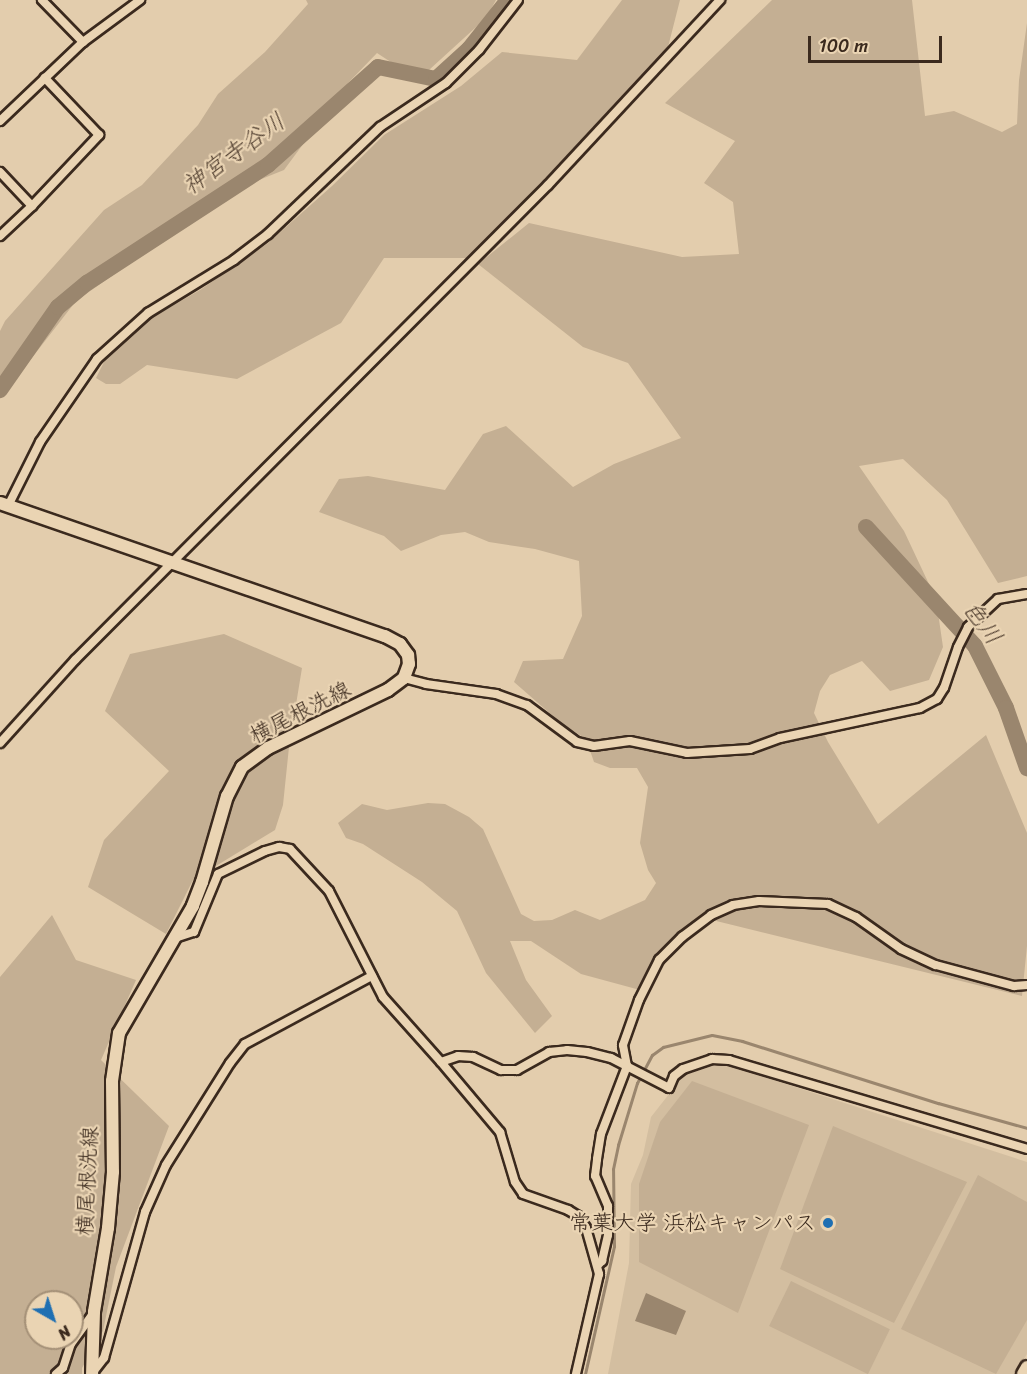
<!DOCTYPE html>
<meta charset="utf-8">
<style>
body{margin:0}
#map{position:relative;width:1027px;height:1374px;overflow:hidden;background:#e3cdad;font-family:Sriracha,"Klee One",sans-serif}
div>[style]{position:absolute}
.built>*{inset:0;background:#d3bea0}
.green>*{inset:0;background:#c4af93;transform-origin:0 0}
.water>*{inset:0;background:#9a866e}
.stream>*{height:3px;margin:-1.5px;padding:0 1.5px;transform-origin:1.5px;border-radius:1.5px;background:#9a866e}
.river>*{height:16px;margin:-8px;padding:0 8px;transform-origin:8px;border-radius:8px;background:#9a866e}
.roads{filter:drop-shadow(2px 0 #3b2a1e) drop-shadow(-2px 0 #3b2a1e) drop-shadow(0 2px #3b2a1e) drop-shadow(0 -2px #3b2a1e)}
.street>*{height:8px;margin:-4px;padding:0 4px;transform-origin:4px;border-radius:4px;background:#ead4b3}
.secondary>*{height:12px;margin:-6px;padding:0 6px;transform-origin:6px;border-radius:6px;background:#ead4b3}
.dots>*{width:16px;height:16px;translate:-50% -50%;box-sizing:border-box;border:3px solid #ead4b3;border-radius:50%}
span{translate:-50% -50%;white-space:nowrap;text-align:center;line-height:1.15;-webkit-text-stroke:4.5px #ead4b3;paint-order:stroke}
.street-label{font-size:22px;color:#3b2a1e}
.poi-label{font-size:22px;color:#3b2a1e}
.right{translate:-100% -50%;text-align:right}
.water-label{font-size:24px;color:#534132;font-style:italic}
.north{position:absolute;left:24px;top:1290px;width:60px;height:60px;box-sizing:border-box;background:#ead4b3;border:2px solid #a49077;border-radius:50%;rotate:141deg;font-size:16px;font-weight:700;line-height:24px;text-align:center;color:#3b2a1e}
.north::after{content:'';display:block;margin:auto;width:21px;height:27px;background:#1f6fb2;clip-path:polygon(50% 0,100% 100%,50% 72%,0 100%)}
.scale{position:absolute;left:808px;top:36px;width:134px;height:27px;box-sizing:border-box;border:3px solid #3b2a1e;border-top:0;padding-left:8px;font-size:18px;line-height:21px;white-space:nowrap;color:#3b2a1e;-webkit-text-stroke:4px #ead4b3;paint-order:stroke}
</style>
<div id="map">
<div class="built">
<i style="clip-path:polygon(713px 1064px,727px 1065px,1027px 1162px,1027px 1354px,1015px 1374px,608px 1374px,629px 1263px,631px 1184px,643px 1155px,651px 1117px,684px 1075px)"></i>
</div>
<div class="green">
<i style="clip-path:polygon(306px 0,496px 0,486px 18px,418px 80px,377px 53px,349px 82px,284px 170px,236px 189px,76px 301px,0 399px,0 331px,5px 321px,104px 210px,142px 185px,198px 125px,218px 94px,265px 52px,308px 4px)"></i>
<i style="clip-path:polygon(622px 0,680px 0,667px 51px,597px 136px,516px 209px,470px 258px,384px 258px,341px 323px,237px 379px,147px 365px,120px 384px,106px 384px,96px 378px,109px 352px,153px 317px,200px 290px,268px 243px,332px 186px,384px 135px,461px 86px,502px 52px,577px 60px)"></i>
<i style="clip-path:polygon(772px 0,912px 0,925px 116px,954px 111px,1002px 132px,1017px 124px,1019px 80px,1027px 23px,1027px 576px,998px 583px,947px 500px,903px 459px,859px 466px,904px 531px,936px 599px,943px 647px,929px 680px,890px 691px,862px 661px,830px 675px,820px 691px,814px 713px,828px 742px,878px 824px,986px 735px,1027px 833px,1027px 946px,1022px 996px,700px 917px,662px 948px,640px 990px,581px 974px,531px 941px,510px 941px,526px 980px,552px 1016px,535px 1033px,486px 973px,457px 911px,422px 882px,363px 844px,346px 838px,338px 823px,362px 804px,387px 810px,428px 803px,445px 804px,469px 817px,483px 829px,521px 914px,534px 921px,552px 920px,575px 910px,600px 920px,645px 900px,656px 883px,648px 870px,640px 843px,648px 787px,637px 768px,610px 768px,594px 762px,586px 739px,561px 723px,514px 682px,523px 661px,563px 659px,582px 616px,579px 561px,535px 549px,489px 542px,465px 532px,441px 535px,401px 551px,384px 536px,319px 512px,339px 479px,368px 476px,445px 490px,483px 434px,506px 426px,573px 487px,614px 464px,681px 438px,628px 363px,583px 347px,478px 264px,529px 223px,682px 257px,739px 254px,733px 202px,704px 183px,735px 141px,665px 103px)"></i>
<i style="clip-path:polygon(224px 634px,302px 668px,289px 747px,283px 805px,275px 830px,193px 880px,166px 934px,88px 887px,104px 840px,169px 771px,105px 711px,130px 654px)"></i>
<i style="clip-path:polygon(evenodd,52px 915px,76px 960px,136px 980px,101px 1060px,169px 1126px,116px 1267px,103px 1331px,82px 1368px,82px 1374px,0 1374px,0 977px,52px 915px,36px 1302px,72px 1302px,72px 1338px,36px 1338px,36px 1302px)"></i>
<i style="clip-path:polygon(692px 1081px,809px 1125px,738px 1313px,639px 1262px,639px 1184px,660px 1122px)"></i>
<i style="clip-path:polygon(833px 1126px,967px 1182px,894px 1323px,780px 1269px)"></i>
<i style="clip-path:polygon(978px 1175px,1027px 1202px,1027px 1320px,996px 1374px,901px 1329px)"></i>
<i style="left:791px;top:1281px;width:110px;height:50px;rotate:26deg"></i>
</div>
<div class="water">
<i style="clip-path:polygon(646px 1293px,686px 1311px,676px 1335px,635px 1321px)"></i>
</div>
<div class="stream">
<i style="left:585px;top:1374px;width:131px;rotate:-77.2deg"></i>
<i style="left:614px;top:1246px;width:77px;rotate:-90.7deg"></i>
<i style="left:613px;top:1169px;width:25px;rotate:-78deg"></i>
<i style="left:618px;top:1145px;width:65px;rotate:-73deg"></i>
<i style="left:637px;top:1083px;width:32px;rotate:-62deg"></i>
<i style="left:652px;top:1055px;width:14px;rotate:-36deg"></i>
<i style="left:663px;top:1047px;width:50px;rotate:-13.8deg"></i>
<i style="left:712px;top:1035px;width:31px;rotate:11deg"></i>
<i style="left:742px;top:1041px;width:206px;rotate:17.6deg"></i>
<i style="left:938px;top:1103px;width:92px;rotate:15.7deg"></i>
</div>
<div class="river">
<i style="left:0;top:390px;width:101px;rotate:-55.1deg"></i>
<i style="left:58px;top:307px;width:38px;rotate:-40deg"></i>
<i style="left:87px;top:283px;width:216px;rotate:-33.1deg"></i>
<i style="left:268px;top:165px;width:147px;rotate:-41.7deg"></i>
<i style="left:378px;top:67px;width:59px;rotate:11.7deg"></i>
<i style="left:436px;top:79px;width:45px;rotate:-42.3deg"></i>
<i style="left:469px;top:49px;width:63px;rotate:-51.5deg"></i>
<i style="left:866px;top:527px;width:161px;rotate:47.5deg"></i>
<i style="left:975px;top:646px;width:69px;rotate:63.4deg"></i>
<i style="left:1006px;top:708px;width:64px;rotate:70.7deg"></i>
</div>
<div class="roads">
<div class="street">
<i style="left:42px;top:0;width:59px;rotate:45.7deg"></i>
<i style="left:0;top:121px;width:115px;rotate:-43.6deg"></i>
<i style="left:83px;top:42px;width:71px;rotate:-36.4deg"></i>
<i style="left:0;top:172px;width:47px;rotate:46.7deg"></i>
<i style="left:32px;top:206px;width:44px;rotate:136.8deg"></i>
<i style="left:32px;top:206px;width:98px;rotate:-46.7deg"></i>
<i style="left:99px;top:135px;width:79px;rotate:-133.5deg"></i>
<i style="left:8px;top:506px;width:72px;rotate:-63.4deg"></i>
<i style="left:40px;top:442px;width:101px;rotate:-55.5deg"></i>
<i style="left:97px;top:359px;width:69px;rotate:-42deg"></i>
<i style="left:148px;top:313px;width:101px;rotate:-31.6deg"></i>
<i style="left:234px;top:260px;width:43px;rotate:-37.4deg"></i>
<i style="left:268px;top:234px;width:155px;rotate:-43.7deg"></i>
<i style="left:380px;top:127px;width:79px;rotate:-33.7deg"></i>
<i style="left:446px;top:83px;width:47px;rotate:-45deg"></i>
<i style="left:479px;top:50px;width:63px;rotate:-52deg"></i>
<i style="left:404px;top:678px;width:23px;rotate:15deg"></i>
<i style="left:426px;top:684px;width:71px;rotate:8.1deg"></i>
<i style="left:496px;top:694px;width:33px;rotate:20deg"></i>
<i style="left:527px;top:705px;width:62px;rotate:36.5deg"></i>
<i style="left:577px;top:742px;width:17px;rotate:13deg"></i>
<i style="left:594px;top:746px;width:36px;rotate:-8deg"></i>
<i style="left:630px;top:741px;width:58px;rotate:11.9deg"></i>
<i style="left:687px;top:753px;width:63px;rotate:-3.6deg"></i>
<i style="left:750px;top:749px;width:32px;rotate:-20deg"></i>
<i style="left:780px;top:738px;width:143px;rotate:-12.1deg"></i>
<i style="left:920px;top:708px;width:19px;rotate:-28deg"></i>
<i style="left:937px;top:699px;width:13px;rotate:-58deg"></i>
<i style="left:944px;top:688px;width:43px;rotate:-71.1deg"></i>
<i style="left:958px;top:647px;width:22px;rotate:-63deg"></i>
<i style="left:968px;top:627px;width:41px;rotate:-43deg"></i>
<i style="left:998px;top:599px;width:29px;rotate:-10deg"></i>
<i style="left:0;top:743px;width:112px;rotate:-47.9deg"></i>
<i style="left:75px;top:660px;width:670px;rotate:-45.12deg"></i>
<i style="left:548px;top:185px;width:253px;rotate:-47.1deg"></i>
<i style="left:175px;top:938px;width:20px;rotate:-18deg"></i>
<i style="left:194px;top:932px;width:63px;rotate:-67.5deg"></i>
<i style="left:218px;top:874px;width:52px;rotate:-26.1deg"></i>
<i style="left:265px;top:851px;width:15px;rotate:-16deg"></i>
<i style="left:279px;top:847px;width:11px;rotate:10deg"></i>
<i style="left:290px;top:849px;width:57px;rotate:47.1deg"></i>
<i style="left:329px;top:891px;width:119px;rotate:63deg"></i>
<i style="left:383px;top:997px;width:87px;rotate:48.3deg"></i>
<i style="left:441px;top:1062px;width:18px;rotate:-19deg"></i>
<i style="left:458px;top:1056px;width:15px;rotate:4deg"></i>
<i style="left:473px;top:1057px;width:31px;rotate:25deg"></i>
<i style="left:501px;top:1070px;width:16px"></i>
<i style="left:517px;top:1070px;width:37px;rotate:-29deg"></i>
<i style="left:549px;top:1052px;width:18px;rotate:-6deg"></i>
<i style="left:567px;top:1050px;width:20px;rotate:6deg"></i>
<i style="left:587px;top:1052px;width:25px;rotate:14deg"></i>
<i style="left:611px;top:1058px;width:65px;rotate:27.3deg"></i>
<i style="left:669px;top:1088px;width:13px;rotate:-67deg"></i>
<i style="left:674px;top:1076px;width:11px;rotate:-38deg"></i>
<i style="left:683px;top:1069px;width:31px;rotate:-19deg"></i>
<i style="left:712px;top:1059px;width:17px;rotate:3deg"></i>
<i style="left:729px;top:1060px;width:311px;rotate:16.6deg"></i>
<i style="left:441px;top:1062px;width:92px;rotate:49.9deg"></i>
<i style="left:500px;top:1132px;width:52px;rotate:73.3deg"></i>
<i style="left:515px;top:1182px;width:14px;rotate:56deg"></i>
<i style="left:523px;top:1194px;width:48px;rotate:19.6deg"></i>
<i style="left:568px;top:1210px;width:12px;rotate:31deg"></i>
<i style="left:578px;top:1216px;width:14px;rotate:56deg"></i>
<i style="left:586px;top:1228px;width:48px;rotate:74.2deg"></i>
<i style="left:599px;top:1274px;width:103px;rotate:103deg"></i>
<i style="left:598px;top:1265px;width:6px;rotate:-45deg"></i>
<i style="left:602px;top:1261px;width:27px;rotate:-77deg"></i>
<i style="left:608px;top:1235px;width:29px;rotate:-90deg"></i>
<i style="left:608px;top:1206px;width:33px;rotate:-113deg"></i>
<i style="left:595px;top:1176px;width:17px;rotate:-83deg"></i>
<i style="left:597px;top:1159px;width:25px;rotate:-81deg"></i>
<i style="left:601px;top:1134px;width:73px;rotate:-69.1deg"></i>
<i style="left:627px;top:1066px;width:21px;rotate:-101deg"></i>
<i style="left:623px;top:1045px;width:48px;rotate:-70.4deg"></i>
<i style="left:639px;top:1000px;width:45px;rotate:-63.4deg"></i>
<i style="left:659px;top:960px;width:33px;rotate:-45deg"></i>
<i style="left:682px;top:937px;width:36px;rotate:-37deg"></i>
<i style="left:711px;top:915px;width:24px;rotate:-24deg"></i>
<i style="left:733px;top:905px;width:26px;rotate:-9deg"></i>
<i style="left:759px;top:901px;width:69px;rotate:2.5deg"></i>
<i style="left:828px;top:904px;width:31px;rotate:25deg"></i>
<i style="left:856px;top:917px;width:55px;rotate:35.4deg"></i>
<i style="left:901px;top:949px;width:38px;rotate:25deg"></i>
<i style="left:936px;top:965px;width:81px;rotate:15.1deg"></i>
<i style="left:1014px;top:986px;width:13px;rotate:-4deg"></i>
<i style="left:93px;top:1372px;width:18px;rotate:-52deg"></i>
<i style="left:104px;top:1358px;width:152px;rotate:-74.3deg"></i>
<i style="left:145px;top:1212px;width:51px;rotate:-65.9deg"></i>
<i style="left:166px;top:1165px;width:120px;rotate:-57.9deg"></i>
<i style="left:230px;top:1063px;width:24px;rotate:-52deg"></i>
<i style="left:245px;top:1044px;width:144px;rotate:-28.2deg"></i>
<i style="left:56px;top:1374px;width:9px;rotate:-41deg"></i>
<i style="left:63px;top:1368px;width:25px;rotate:-72deg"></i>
<i style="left:71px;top:1344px;width:39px;rotate:-54deg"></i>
</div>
<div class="secondary">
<i style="left:0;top:503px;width:407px;rotate:19.1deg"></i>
<i style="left:385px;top:636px;width:17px;rotate:28deg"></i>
<i style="left:400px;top:644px;width:14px;rotate:54deg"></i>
<i style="left:408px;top:655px;width:9px;rotate:84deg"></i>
<i style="left:409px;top:664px;width:15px;rotate:110deg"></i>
<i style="left:404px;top:678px;width:20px;rotate:143deg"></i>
<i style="left:388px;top:690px;width:133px;rotate:154.2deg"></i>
<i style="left:268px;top:748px;width:32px;rotate:144deg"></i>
<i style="left:242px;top:767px;width:33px;rotate:117deg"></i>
<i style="left:227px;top:796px;width:90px;rotate:106.2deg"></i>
<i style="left:202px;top:882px;width:26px;rotate:111deg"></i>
<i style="left:193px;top:906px;width:147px;rotate:120.2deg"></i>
<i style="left:119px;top:1033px;width:49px;rotate:98.3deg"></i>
<i style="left:112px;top:1081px;width:91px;rotate:89.4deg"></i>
<i style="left:113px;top:1172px;width:56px;rotate:95.1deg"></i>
<i style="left:108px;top:1228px;width:85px;rotate:99.5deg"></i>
<i style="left:94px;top:1312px;width:62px;rotate:91.8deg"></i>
<i style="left:1023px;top:1374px;width:8px;rotate:-60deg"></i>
</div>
</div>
<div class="dots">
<i style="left:828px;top:1223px;background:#1f6fb2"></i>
</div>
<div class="street-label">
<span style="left:300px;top:712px;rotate:-27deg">横尾根洗線</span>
<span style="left:87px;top:1181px;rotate:-87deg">横尾根洗線</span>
</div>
<div class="poi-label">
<span class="right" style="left:816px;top:1223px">常葉大学 浜松キャンパス</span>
</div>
<div class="water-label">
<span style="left:234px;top:154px;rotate:-36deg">神宮寺谷川</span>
<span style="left:982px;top:623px;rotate:53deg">色川</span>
</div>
<div class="north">N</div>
<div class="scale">100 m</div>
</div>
